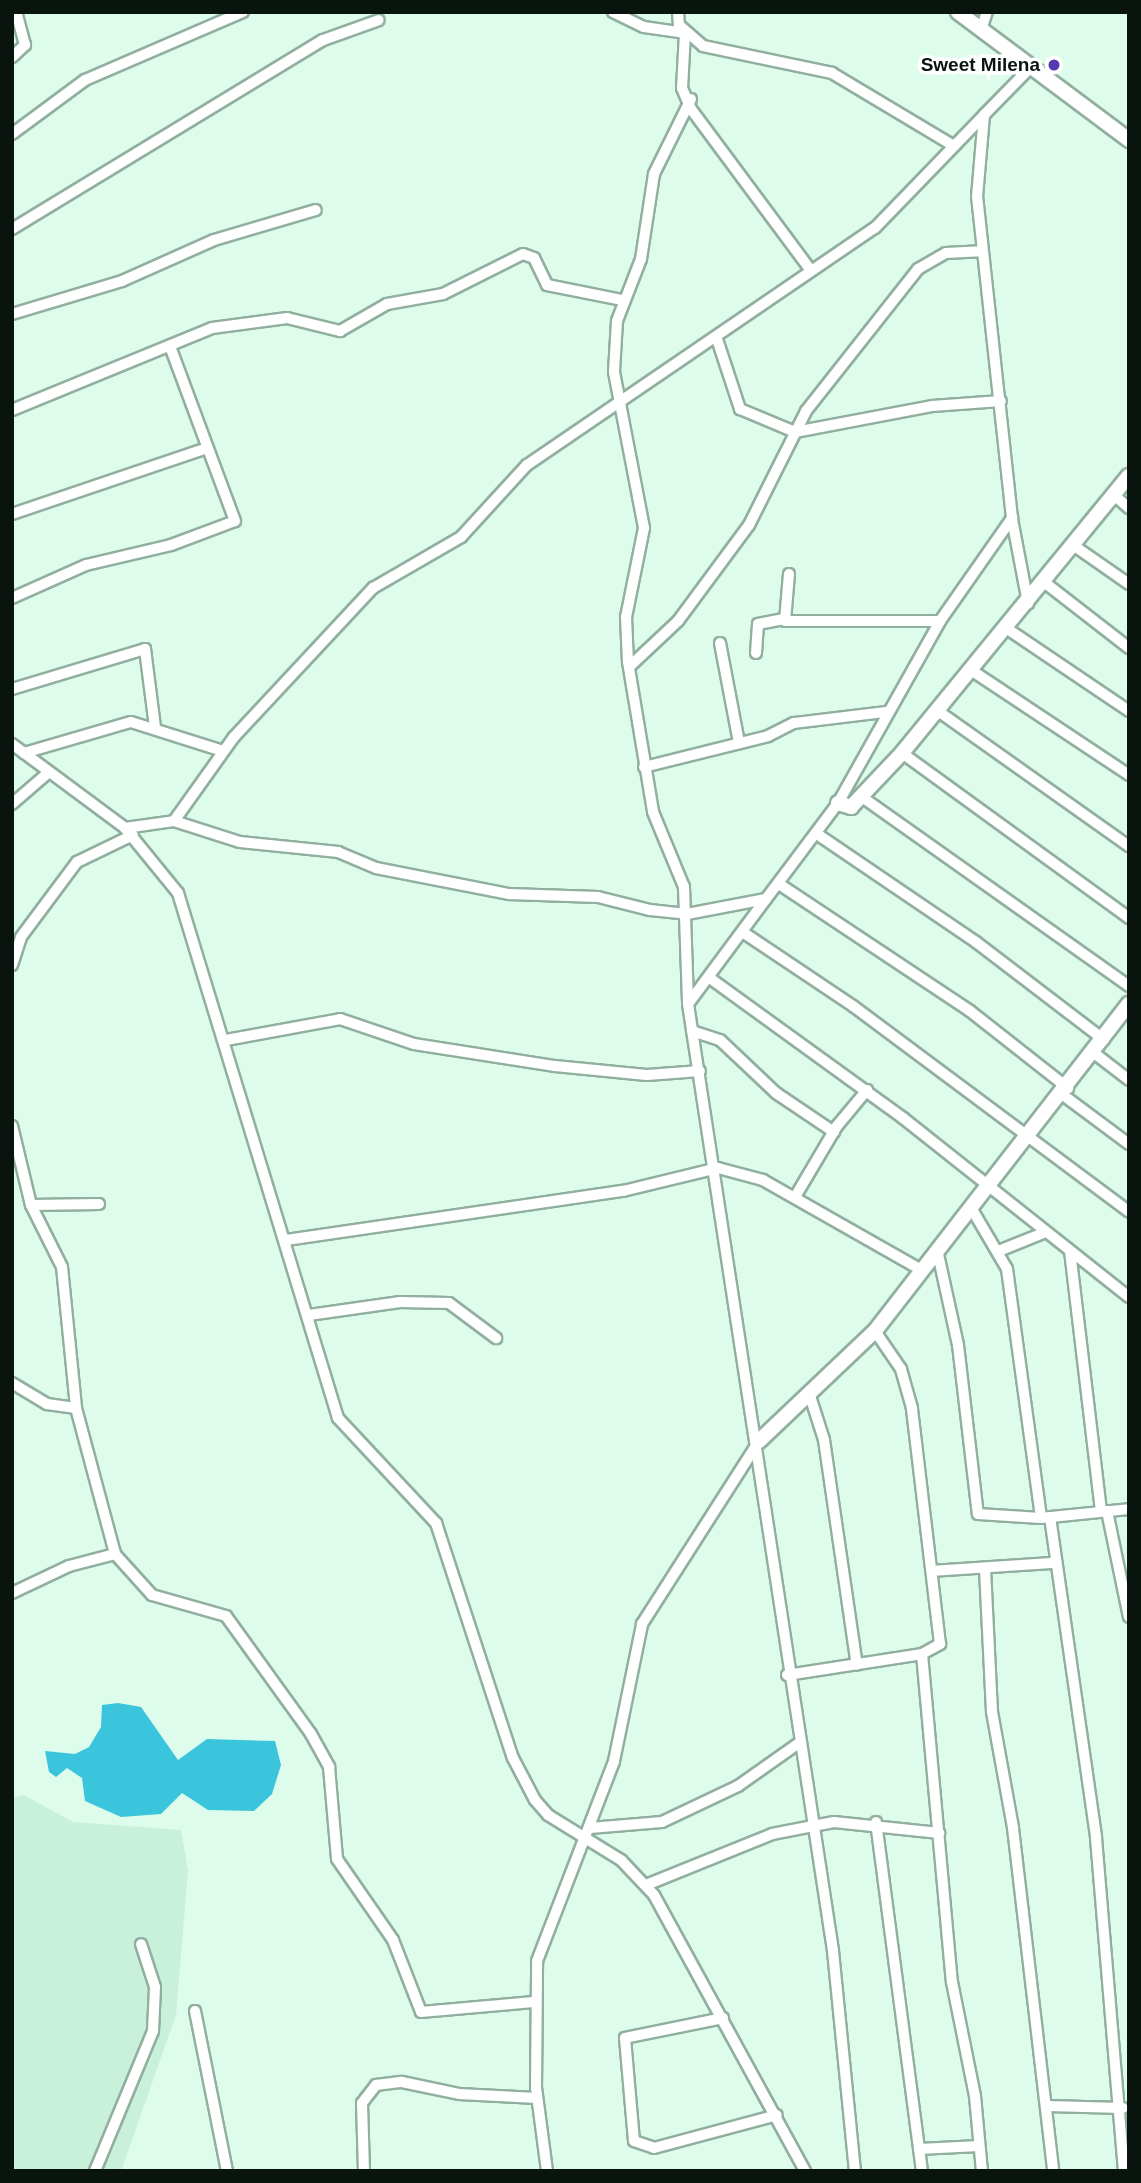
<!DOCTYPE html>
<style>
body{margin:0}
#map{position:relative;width:1141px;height:2183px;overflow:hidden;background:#ddfceb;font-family:Arial,sans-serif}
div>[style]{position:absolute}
.built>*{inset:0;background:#c9f0db}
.water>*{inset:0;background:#3bc5dd}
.roads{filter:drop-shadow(2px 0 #91af9f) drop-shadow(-2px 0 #91af9f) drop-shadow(0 2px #91af9f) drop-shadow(0 -2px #91af9f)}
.street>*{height:10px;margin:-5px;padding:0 5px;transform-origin:5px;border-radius:5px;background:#fff}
.secondary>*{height:14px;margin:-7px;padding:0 7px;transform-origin:7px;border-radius:7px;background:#fff}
.dots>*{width:19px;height:19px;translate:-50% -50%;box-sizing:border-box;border:4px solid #fff;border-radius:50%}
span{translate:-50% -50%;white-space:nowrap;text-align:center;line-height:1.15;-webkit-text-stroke:7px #fff;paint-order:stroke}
.poi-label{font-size:19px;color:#09140e;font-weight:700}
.right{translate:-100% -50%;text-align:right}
.frame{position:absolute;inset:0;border:14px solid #09140e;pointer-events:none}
</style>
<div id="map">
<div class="built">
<i style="clip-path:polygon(24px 1795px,73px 1822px,181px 1830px,188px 1871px,176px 2015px,121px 2171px,12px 2171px,12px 1798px)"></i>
</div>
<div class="water">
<i style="clip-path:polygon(118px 1703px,141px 1707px,178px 1760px,207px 1739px,275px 1741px,281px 1765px,272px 1794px,254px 1811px,208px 1810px,182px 1793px,161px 1814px,121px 1817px,85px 1801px,82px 1778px,67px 1768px,56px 1777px,49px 1772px,45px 1751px,75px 1754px,89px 1747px,101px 1727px,102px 1705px)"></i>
</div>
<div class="roads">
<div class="street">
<i style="left:613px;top:12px;width:34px;rotate:26deg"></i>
<i style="left:644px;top:27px;width:41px;rotate:8.3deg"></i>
<i style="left:678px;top:12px;width:13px;rotate:86deg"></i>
<i style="left:679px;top:25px;width:32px;rotate:41deg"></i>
<i style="left:703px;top:46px;width:132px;rotate:11.8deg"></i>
<i style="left:832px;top:73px;width:142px;rotate:30.9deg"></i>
<i style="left:981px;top:30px;width:19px;rotate:-72deg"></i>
<i style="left:685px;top:33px;width:55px;rotate:93.1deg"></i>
<i style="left:682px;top:88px;width:23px;rotate:67deg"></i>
<i style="left:691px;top:109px;width:199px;rotate:53.4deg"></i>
<i style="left:12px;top:57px;width:18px;rotate:-43deg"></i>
<i style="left:25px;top:45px;width:34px;rotate:-105deg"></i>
<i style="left:691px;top:99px;width:84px;rotate:116.3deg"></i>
<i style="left:654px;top:174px;width:86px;rotate:98.7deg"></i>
<i style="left:641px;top:259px;width:66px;rotate:111.2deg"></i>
<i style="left:617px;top:321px;width:51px;rotate:93.4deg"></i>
<i style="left:614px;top:372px;width:159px;rotate:79.1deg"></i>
<i style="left:644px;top:528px;width:91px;rotate:101.4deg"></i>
<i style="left:626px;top:617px;width:45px;rotate:87.5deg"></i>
<i style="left:628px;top:662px;width:152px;rotate:80.5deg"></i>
<i style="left:653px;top:812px;width:81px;rotate:67.5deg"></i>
<i style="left:684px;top:887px;width:117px;rotate:88deg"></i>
<i style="left:688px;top:1004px;width:958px;rotate:81.29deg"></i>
<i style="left:833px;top:1951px;width:221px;rotate:84.3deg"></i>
<i style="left:12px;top:134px;width:91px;rotate:-36.5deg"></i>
<i style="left:85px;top:80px;width:172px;rotate:-23.3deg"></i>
<i style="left:12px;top:229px;width:364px;rotate:-31.3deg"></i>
<i style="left:323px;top:40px;width:59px;rotate:-19.7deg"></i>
<i style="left:12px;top:314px;width:115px;rotate:-16.7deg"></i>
<i style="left:122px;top:281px;width:101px;rotate:-24deg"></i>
<i style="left:214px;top:240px;width:106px;rotate:-16.4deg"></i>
<i style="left:717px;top:339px;width:74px;rotate:71.8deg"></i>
<i style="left:740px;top:409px;width:60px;rotate:22.7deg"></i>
<i style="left:795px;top:432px;width:139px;rotate:-10.7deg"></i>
<i style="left:932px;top:406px;width:69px;rotate:-4.1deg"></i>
<i style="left:12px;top:410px;width:216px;rotate:-22.3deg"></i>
<i style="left:212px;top:328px;width:76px;rotate:-7.6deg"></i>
<i style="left:287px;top:318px;width:55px;rotate:13.8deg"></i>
<i style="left:340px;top:331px;width:54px;rotate:-29.9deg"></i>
<i style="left:387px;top:304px;width:57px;rotate:-10.1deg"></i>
<i style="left:443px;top:294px;width:89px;rotate:-26.6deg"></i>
<i style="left:523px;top:254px;width:12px;rotate:20deg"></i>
<i style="left:534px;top:258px;width:30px;rotate:64deg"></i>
<i style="left:547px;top:285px;width:76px;rotate:11.3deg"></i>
<i style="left:1114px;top:495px;width:20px;rotate:41deg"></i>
<i style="left:12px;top:514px;width:206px;rotate:-18.7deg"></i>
<i style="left:1012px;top:519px;width:86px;rotate:79.2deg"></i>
<i style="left:1073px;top:545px;width:68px;rotate:34.9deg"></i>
<i style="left:789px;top:574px;width:47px;rotate:94.9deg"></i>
<i style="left:785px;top:621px;width:155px"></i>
<i style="left:1044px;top:582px;width:108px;rotate:37.8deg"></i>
<i style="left:12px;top:598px;width:81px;rotate:-24deg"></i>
<i style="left:86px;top:565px;width:87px;rotate:-13.2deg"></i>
<i style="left:171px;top:545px;width:68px;rotate:-20.6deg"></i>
<i style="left:235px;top:521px;width:187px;rotate:-110.4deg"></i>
<i style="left:1009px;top:630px;width:145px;rotate:34deg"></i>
<i style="left:720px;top:643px;width:102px;rotate:79.2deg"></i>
<i style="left:756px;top:653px;width:29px;rotate:-86deg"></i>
<i style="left:758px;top:624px;width:25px;rotate:-11deg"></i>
<i style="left:629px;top:667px;width:67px;rotate:-43.2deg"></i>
<i style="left:678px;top:621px;width:119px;rotate:-53.5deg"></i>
<i style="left:749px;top:525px;width:127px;rotate:-63.4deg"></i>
<i style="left:806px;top:411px;width:181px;rotate:-51.7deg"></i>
<i style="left:918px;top:269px;width:32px;rotate:-30deg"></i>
<i style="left:946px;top:253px;width:34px;rotate:-3deg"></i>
<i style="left:974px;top:672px;width:186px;rotate:33.6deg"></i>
<i style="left:12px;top:689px;width:139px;rotate:-16.7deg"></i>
<i style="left:145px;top:649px;width:79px;rotate:82.7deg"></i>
<i style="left:938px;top:711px;width:234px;rotate:35.3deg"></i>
<i style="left:12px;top:744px;width:141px;rotate:36.6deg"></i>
<i style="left:125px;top:828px;width:84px;rotate:50.8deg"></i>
<i style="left:178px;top:893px;width:549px;rotate:73.05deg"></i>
<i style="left:338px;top:1418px;width:144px;rotate:47deg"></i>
<i style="left:436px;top:1523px;width:247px;rotate:71.9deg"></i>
<i style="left:513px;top:1758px;width:47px;rotate:62.4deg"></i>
<i style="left:535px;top:1800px;width:20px;rotate:49deg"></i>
<i style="left:548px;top:1815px;width:86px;rotate:31.7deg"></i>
<i style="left:621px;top:1860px;width:48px;rotate:46.7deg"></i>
<i style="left:654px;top:1895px;width:315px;rotate:61.3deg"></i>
<i style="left:24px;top:753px;width:111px;rotate:-16.2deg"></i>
<i style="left:131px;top:722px;width:96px;rotate:17.5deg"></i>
<i style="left:902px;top:753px;width:281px;rotate:36deg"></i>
<i style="left:644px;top:767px;width:128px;rotate:-14deg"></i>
<i style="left:768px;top:736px;width:29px;rotate:-27deg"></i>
<i style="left:794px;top:723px;width:92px;rotate:-6.9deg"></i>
<i style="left:862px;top:797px;width:327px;rotate:35.3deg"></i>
<i style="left:12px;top:804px;width:49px;rotate:-40.9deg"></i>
<i style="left:174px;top:821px;width:103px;rotate:-54.5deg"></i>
<i style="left:234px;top:737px;width:204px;rotate:-47deg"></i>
<i style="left:373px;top:588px;width:102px;rotate:-30.1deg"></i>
<i style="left:461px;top:537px;width:98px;rotate:-47.5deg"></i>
<i style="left:527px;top:465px;width:421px;rotate:-34.3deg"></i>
<i style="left:875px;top:228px;width:157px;rotate:-46deg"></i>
<i style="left:125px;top:828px;width:49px;rotate:-8.1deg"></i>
<i style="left:174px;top:821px;width:69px;rotate:17.7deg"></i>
<i style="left:240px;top:842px;width:99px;rotate:5.8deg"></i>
<i style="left:338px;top:852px;width:41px;rotate:22.8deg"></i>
<i style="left:376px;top:868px;width:136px;rotate:11.1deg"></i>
<i style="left:509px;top:894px;width:89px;rotate:1.9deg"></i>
<i style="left:598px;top:897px;width:54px;rotate:14deg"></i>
<i style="left:650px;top:910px;width:37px;rotate:6deg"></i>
<i style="left:687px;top:914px;width:80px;rotate:-10.8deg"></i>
<i style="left:766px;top:899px;width:120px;rotate:-53.1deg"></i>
<i style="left:838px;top:803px;width:209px;rotate:-60.7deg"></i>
<i style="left:940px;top:621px;width:126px;rotate:-55deg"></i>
<i style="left:1012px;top:518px;width:323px;rotate:-96.2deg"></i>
<i style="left:977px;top:197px;width:82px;rotate:-85.1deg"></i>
<i style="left:984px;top:115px;width:66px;rotate:-45.6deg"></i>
<i style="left:817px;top:834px;width:192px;rotate:34.2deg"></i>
<i style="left:976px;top:942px;width:161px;rotate:37.4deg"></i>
<i style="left:779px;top:884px;width:229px;rotate:33.6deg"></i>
<i style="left:970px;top:1011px;width:125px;rotate:38.2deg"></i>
<i style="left:744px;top:933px;width:131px;rotate:33.8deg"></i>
<i style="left:853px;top:1006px;width:344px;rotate:36.7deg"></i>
<i style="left:12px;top:965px;width:29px;rotate:-72deg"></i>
<i style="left:21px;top:937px;width:94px;rotate:-53.3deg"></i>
<i style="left:77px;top:862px;width:62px;rotate:-25.7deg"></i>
<i style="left:711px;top:979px;width:237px;rotate:35.9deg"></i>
<i style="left:903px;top:1118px;width:288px;rotate:38.4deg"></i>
<i style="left:688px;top:1004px;width:131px;rotate:-53.4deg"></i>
<i style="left:692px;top:1031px;width:29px;rotate:18deg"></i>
<i style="left:720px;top:1040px;width:77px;rotate:43.4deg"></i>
<i style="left:776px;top:1093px;width:70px;rotate:33.9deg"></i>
<i style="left:226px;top:1040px;width:116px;rotate:-10.4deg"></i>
<i style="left:340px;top:1019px;width:78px;rotate:18.7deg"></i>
<i style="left:414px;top:1044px;width:143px;rotate:8.9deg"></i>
<i style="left:555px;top:1066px;width:92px;rotate:5.6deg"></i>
<i style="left:647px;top:1075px;width:53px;rotate:-4.3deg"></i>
<i style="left:1094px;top:1053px;width:44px;rotate:37.6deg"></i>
<i style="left:1063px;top:1095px;width:82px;rotate:36.6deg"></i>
<i style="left:12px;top:1126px;width:81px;rotate:76.5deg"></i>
<i style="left:31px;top:1205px;width:69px;rotate:63.4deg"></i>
<i style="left:62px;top:1267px;width:142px;rotate:84.3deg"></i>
<i style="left:76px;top:1408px;width:151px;rotate:75deg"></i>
<i style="left:115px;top:1554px;width:55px;rotate:47.9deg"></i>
<i style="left:152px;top:1595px;width:77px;rotate:15.8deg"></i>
<i style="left:226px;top:1616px;width:145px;rotate:54.2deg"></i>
<i style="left:311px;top:1734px;width:38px;rotate:61deg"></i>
<i style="left:329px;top:1767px;width:92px;rotate:85deg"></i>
<i style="left:337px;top:1859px;width:98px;rotate:55.3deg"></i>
<i style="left:393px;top:1940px;width:77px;rotate:68.7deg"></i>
<i style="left:421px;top:2012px;width:113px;rotate:-5.1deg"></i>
<i style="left:795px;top:1197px;width:82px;rotate:-59.4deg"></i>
<i style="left:837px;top:1126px;width:47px;rotate:-50.2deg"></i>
<i style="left:31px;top:1205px;width:68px;rotate:-0.8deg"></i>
<i style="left:973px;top:1211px;width:67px;rotate:59.6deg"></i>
<i style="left:1007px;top:1269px;width:251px;rotate:82.2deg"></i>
<i style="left:286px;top:1240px;width:341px;rotate:-8.3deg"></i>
<i style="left:623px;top:1191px;width:98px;rotate:-13.6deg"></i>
<i style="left:718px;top:1168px;width:47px;rotate:14.9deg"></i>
<i style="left:763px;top:1180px;width:184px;rotate:29.6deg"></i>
<i style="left:1001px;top:1250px;width:48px;rotate:-21.8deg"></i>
<i style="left:1070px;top:1251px;width:262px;rotate:83.2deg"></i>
<i style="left:938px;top:1254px;width:93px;rotate:77.6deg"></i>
<i style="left:958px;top:1345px;width:170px;rotate:83.3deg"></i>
<i style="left:978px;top:1514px;width:63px;rotate:3.6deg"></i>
<i style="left:1041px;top:1518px;width:88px;rotate:-5.8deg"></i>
<i style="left:309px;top:1315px;width:92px;rotate:-8.1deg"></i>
<i style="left:400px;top:1302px;width:49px;rotate:1.2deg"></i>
<i style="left:449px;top:1303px;width:59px;rotate:36.7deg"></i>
<i style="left:12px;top:1383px;width:41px;rotate:31deg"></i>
<i style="left:47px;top:1404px;width:29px;rotate:8deg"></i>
<i style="left:810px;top:1396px;width:46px;rotate:72.3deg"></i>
<i style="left:824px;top:1440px;width:227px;rotate:81.7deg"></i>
<i style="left:1107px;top:1511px;width:108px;rotate:78.3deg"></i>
<i style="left:1050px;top:1517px;width:324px;rotate:81.8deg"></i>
<i style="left:1096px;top:1838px;width:334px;rotate:85.2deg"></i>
<i style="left:985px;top:1569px;width:143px;rotate:87.2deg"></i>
<i style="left:992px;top:1712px;width:118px;rotate:79.7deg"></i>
<i style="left:1013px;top:1828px;width:345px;rotate:83.3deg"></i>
<i style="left:932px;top:1571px;width:122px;rotate:-3.8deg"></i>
<i style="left:12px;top:1593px;width:63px;rotate:-25.3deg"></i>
<i style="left:69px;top:1566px;width:48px;rotate:-14.6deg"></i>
<i style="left:922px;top:1654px;width:329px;rotate:84.8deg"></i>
<i style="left:952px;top:1982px;width:116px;rotate:78.6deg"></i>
<i style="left:975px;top:2096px;width:75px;rotate:84.7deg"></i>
<i style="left:787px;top:1675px;width:137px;rotate:-8.8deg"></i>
<i style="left:922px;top:1654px;width:21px;rotate:-29deg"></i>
<i style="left:940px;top:1644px;width:238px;rotate:-96.8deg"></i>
<i style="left:912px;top:1408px;width:41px;rotate:-105.8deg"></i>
<i style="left:901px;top:1369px;width:46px;rotate:-124.4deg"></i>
<i style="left:876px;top:1822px;width:352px;rotate:82.5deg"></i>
<i style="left:590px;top:1828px;width:72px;rotate:-4.8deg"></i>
<i style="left:662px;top:1822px;width:84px;rotate:-25.3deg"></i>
<i style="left:738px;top:1786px;width:75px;rotate:-35.2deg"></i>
<i style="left:646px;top:1885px;width:136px;rotate:-22deg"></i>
<i style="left:772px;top:1834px;width:63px;rotate:-11deg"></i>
<i style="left:834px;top:1822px;width:106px;rotate:6deg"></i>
<i style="left:195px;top:2011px;width:163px;rotate:78.7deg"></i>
<i style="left:723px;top:2018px;width:100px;rotate:168.5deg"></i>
<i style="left:625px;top:2038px;width:103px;rotate:85deg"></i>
<i style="left:634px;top:2141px;width:21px;rotate:19deg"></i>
<i style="left:654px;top:2148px;width:127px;rotate:-15deg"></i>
<i style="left:1047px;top:2106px;width:76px;rotate:1.5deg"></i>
<i style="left:919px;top:2149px;width:60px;rotate:-2.9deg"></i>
<i style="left:95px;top:2171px;width:152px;rotate:-67.5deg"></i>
<i style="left:153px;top:2031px;width:44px;rotate:-87.4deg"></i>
<i style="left:155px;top:1987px;width:45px;rotate:-108deg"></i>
<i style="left:364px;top:2171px;width:68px;rotate:-91.7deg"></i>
<i style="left:362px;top:2103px;width:23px;rotate:-52deg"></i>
<i style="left:376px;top:2085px;width:26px;rotate:-7deg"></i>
<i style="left:402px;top:2082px;width:58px;rotate:11.9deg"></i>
<i style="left:459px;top:2094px;width:78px;rotate:2.9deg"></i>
<i style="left:547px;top:2171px;width:84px;rotate:-97.5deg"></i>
<i style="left:536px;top:2088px;width:127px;rotate:-89.5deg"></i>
<i style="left:537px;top:1961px;width:214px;rotate:-68.9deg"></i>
<i style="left:614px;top:1761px;width:140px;rotate:-78.4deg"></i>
<i style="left:642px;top:1624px;width:217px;rotate:-57.4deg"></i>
</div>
<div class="secondary">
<i style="left:958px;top:12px;width:214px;rotate:36.8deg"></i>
<i style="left:838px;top:803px;width:14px;rotate:17deg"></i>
<i style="left:851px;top:807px;width:74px;rotate:-46.6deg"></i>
<i style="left:902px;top:753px;width:358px;rotate:-50.7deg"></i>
<i style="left:759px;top:1441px;width:160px;rotate:-43.5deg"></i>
<i style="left:875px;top:1331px;width:414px;rotate:-52.2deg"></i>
</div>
</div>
<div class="dots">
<i style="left:1054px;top:65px;background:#553ab2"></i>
</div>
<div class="poi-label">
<span class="right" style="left:1040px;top:65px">Sweet Milena</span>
</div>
<div class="frame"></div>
</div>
